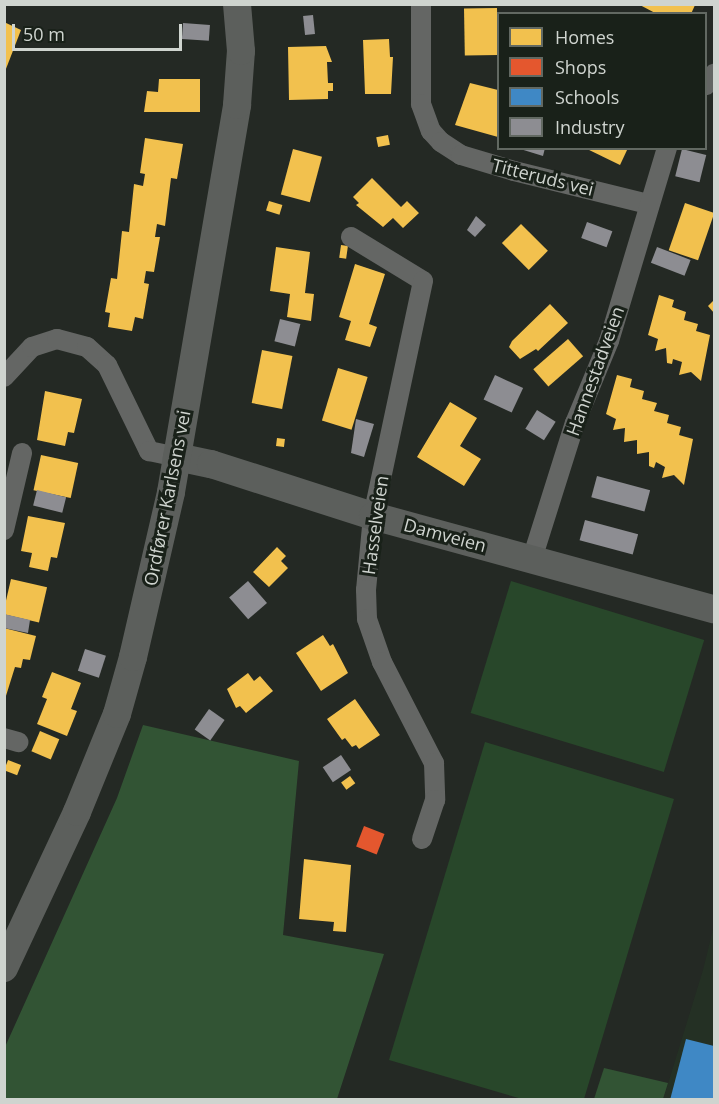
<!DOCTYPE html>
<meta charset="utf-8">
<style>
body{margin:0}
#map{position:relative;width:719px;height:1104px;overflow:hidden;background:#242924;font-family:"Open Sans",sans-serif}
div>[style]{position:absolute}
.built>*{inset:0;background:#243024}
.green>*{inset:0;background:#28472a;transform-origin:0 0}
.forest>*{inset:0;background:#325434}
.homes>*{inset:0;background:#f2c14e;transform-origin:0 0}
.shops>*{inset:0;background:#e4572e;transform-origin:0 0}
.schools>*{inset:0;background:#3f88c5}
.industry>*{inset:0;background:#8d8d92;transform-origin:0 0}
.street>*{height:20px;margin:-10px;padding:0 10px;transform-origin:10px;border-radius:10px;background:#646664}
.secondary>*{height:28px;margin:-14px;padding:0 14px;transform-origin:14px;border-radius:14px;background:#5c5f5c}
span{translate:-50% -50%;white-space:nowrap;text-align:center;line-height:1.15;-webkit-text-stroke:6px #192119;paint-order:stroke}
.street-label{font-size:18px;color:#cfd4cf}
.frame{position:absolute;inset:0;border:6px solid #cfd4cf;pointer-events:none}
.legend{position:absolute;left:497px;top:12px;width:210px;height:138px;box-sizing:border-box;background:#192119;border:2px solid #626962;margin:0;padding:8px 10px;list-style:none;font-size:18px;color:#cfd4cf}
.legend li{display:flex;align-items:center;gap:12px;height:30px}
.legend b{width:30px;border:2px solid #626962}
.scale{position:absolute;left:12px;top:24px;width:170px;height:27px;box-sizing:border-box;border:3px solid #cfd4cf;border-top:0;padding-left:8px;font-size:18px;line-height:21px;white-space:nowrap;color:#cfd4cf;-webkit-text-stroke:4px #192119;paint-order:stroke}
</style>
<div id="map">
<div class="built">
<i style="clip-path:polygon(714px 925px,714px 1099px,663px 1100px,703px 970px)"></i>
</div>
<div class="green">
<i style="left:511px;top:581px;width:202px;height:138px;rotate:17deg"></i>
<i style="clip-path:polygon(485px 742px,674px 799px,584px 1099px,522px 1099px,389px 1060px)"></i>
</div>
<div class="forest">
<i style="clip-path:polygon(143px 725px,299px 761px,283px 935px,384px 954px,337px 1099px,5px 1099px,5px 1047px,117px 798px)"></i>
<i style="clip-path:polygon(604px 1068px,668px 1083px,663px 1099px,594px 1099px)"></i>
</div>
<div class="homes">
<i style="clip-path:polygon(638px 4px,694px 4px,695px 5px,691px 14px,657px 14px)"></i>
<i style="left:497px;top:8px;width:47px;height:33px;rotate:89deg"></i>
<i style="clip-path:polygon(4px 22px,21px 30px,4px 74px)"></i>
<i style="clip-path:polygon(389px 39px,390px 57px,393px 57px,391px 94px,365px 94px,363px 40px)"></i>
<i style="clip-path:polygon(326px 46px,332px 62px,327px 62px,328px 83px,333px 83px,333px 91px,328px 91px,328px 99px,289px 100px,288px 47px)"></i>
<i style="clip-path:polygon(159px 79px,200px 79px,200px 112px,144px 112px,147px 91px,158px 92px)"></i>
<i style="clip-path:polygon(470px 83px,498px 90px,498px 137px,455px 125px)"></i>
<i style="left:388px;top:135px;width:10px;height:12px;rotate:79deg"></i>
<i style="clip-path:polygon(145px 138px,183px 144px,177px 179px,171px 178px,165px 226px,157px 224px,155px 237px,160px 237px,154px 272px,146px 271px,144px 283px,149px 284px,143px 319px,135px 317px,132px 331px,108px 327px,110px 313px,105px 312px,111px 278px,117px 279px,122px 231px,129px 232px,134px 184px,143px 186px,145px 174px,140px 173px)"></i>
<i style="clip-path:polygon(585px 148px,628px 148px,620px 165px)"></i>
<i style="left:293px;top:149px;width:30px;height:47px;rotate:15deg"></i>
<i style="clip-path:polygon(372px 178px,401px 207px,407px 201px,419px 213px,403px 228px,393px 218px,383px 227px,356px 205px,359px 203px,353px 197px)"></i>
<i style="left:269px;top:201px;width:14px;height:10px;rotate:17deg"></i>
<i style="left:685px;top:203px;width:31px;height:50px;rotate:19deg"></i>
<i style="left:521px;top:224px;width:38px;height:27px;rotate:45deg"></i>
<i style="left:341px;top:245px;width:7px;height:13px;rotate:8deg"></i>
<i style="clip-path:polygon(276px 247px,310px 252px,305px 293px,314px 294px,311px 321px,287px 317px,290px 294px,270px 291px)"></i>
<i style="clip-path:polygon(355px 264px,385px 274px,369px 324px,377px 327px,370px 347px,345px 340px,351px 321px,339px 317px)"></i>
<i style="clip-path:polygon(659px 295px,674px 300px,672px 307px,686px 312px,684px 320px,698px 324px,696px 331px,710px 335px,701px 381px,691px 372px,679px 375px,682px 362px,673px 359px,672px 364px,667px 363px,666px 348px,655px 351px,658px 339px,648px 335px)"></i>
<i style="clip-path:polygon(714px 300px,714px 313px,708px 306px)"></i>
<i style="clip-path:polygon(550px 304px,568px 323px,538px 351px,536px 349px,520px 359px,509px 347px,512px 341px)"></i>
<i style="left:568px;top:339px;width:23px;height:46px;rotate:49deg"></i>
<i style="left:262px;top:350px;width:31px;height:54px;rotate:11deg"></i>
<i style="left:338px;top:368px;width:31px;height:55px;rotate:17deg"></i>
<i style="clip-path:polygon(617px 375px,632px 379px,630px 387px,644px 391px,642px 399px,657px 403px,654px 411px,669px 415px,667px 423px,681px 427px,679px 435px,693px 439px,684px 485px,674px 475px,662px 478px,665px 467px,656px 462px,654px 468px,649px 466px,649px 452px,637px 454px,637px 440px,624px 442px,625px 428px,613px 430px,616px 419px,606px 414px)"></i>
<i style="clip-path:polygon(45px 391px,82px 399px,74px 433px,68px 432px,65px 446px,37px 440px)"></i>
<i style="clip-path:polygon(450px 402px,477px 418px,460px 446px,481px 459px,464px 486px,417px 457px)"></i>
<i style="left:277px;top:438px;width:8px;height:8px;rotate:7deg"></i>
<i style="left:41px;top:455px;width:38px;height:36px;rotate:12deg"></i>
<i style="clip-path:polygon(28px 516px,65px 523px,57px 558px,51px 557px,48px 571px,29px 567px,32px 553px,21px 551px)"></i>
<i style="clip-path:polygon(277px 547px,286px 556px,281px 561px,288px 568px,269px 587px,253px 572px)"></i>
<i style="left:11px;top:579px;width:37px;height:36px;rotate:13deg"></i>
<i style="clip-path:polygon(4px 628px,36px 636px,30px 660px,23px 659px,21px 668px,15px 667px,5px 699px)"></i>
<i style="clip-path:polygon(323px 635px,330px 646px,333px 644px,348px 673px,321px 691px,296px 653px)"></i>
<i style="clip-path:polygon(52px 672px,81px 683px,71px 709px,77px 711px,67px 736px,37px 724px,47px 699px,42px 697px)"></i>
<i style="clip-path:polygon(248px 673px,254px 681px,260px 676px,273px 691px,246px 713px,240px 706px,236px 708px,227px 689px)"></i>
<i style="clip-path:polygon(355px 699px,380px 735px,359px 749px,356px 745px,352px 747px,345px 738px,342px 740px,327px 719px)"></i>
<i style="left:40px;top:731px;width:21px;height:22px;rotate:23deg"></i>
<i style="left:8px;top:760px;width:14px;height:11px;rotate:21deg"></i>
<i style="left:350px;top:776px;width:9px;height:11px;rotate:54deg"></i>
<i style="clip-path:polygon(304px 859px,351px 865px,346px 932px,333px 931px,334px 922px,299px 919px)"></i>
</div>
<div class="shops">
<i style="left:364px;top:826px;width:22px;height:22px;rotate:21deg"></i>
</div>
<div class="schools">
<i style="clip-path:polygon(686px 1039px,714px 1046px,714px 1100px,670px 1100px)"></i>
</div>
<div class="industry">
<i style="left:313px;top:15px;width:19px;height:10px;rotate:84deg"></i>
<i style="left:183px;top:23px;width:27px;height:16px;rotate:4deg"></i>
<i style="clip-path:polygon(517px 148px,545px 148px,543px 156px)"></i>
<i style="left:682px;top:149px;width:25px;height:28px;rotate:14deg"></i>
<i style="clip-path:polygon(476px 216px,486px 225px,475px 237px,467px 230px)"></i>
<i style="left:587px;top:222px;width:27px;height:17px;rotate:20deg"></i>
<i style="left:657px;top:247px;width:36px;height:17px;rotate:21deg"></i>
<i style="left:280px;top:319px;width:21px;height:23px;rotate:14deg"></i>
<i style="left:495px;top:375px;width:31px;height:27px;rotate:25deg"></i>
<i style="left:537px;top:410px;width:22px;height:22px;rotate:32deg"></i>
<i style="clip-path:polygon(356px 419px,374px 424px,364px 457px,351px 453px)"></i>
<i style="left:597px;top:476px;width:55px;height:22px;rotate:15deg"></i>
<i style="left:37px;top:490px;width:30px;height:16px;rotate:14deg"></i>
<i style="left:585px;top:520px;width:55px;height:21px;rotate:15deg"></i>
<i style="left:248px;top:581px;width:29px;height:25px;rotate:49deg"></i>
<i style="clip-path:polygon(4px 614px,30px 620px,28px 633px,4px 628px)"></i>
<i style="left:85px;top:649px;width:22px;height:23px;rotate:18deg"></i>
<i style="left:209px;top:709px;width:19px;height:25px;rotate:35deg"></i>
<i style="left:341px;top:755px;width:18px;height:22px;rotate:56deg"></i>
</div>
<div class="street">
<i style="left:421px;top:4px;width:100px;rotate:90deg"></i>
<i style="left:421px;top:104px;width:29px;rotate:70deg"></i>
<i style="left:431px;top:131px;width:15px;rotate:48deg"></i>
<i style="left:441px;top:142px;width:24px;rotate:33deg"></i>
<i style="left:461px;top:155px;width:55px;rotate:16.8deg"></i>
<i style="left:514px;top:171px;width:138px;rotate:13.8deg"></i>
<i style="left:706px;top:85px;width:14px;rotate:-54deg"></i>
<i style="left:351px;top:237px;width:84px;rotate:31.4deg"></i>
<i style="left:423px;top:281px;width:240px;rotate:102deg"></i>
<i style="left:373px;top:516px;width:74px;rotate:95.4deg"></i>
<i style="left:366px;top:590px;width:29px;rotate:88deg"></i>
<i style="left:367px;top:619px;width:46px;rotate:70.8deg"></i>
<i style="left:382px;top:662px;width:114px;rotate:62.8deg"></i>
<i style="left:434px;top:763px;width:37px;rotate:88deg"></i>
<i style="left:435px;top:800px;width:41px;rotate:108.4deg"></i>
<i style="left:4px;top:377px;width:41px;rotate:-47deg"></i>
<i style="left:32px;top:347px;width:26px;rotate:-18deg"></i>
<i style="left:57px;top:339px;width:31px;rotate:15deg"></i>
<i style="left:87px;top:347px;width:27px;rotate:42deg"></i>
<i style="left:107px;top:365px;width:96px;rotate:64deg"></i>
<i style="left:149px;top:451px;width:29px;rotate:12deg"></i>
<i style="left:4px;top:530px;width:79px;rotate:-76.8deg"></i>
<i style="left:532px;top:559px;width:143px;rotate:-72.5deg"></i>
<i style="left:575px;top:423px;width:89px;rotate:-67.5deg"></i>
<i style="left:609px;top:341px;width:202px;rotate:-73.3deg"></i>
<i style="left:4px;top:738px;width:15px;rotate:16deg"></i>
</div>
<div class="secondary">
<i style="left:177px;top:457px;width:35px;rotate:12deg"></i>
<i style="left:211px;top:464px;width:170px;rotate:17.8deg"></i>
<i style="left:373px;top:516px;width:353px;rotate:15.3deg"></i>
<i style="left:4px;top:968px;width:172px;rotate:-64.9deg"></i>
<i style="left:77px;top:812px;width:106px;rotate:-67.8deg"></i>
<i style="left:117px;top:714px;width:59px;rotate:-74.3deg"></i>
<i style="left:133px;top:657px;width:169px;rotate:-77deg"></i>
<i style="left:171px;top:492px;width:393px;rotate:-80.3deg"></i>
<i style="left:237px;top:105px;width:54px;rotate:-85.8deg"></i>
<i style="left:241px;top:51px;width:47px;rotate:-94.9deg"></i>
</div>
<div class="street-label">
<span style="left:543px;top:177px;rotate:14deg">Titteruds vei</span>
<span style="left:595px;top:371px;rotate:-70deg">Hannestadveien</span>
<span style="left:167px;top:498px;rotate:-79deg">Ordfører Karlsens vei</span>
<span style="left:375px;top:525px;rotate:-82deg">Hasselveien</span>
<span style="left:445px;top:535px;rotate:15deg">Damveien</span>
</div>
<div class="frame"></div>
<ul class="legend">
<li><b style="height:16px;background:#f2c14e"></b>Homes</li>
<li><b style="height:16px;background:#e4572e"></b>Shops</li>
<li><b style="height:16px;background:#3f88c5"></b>Schools</li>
<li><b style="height:16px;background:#8d8d92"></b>Industry</li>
</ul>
<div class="scale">50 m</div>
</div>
